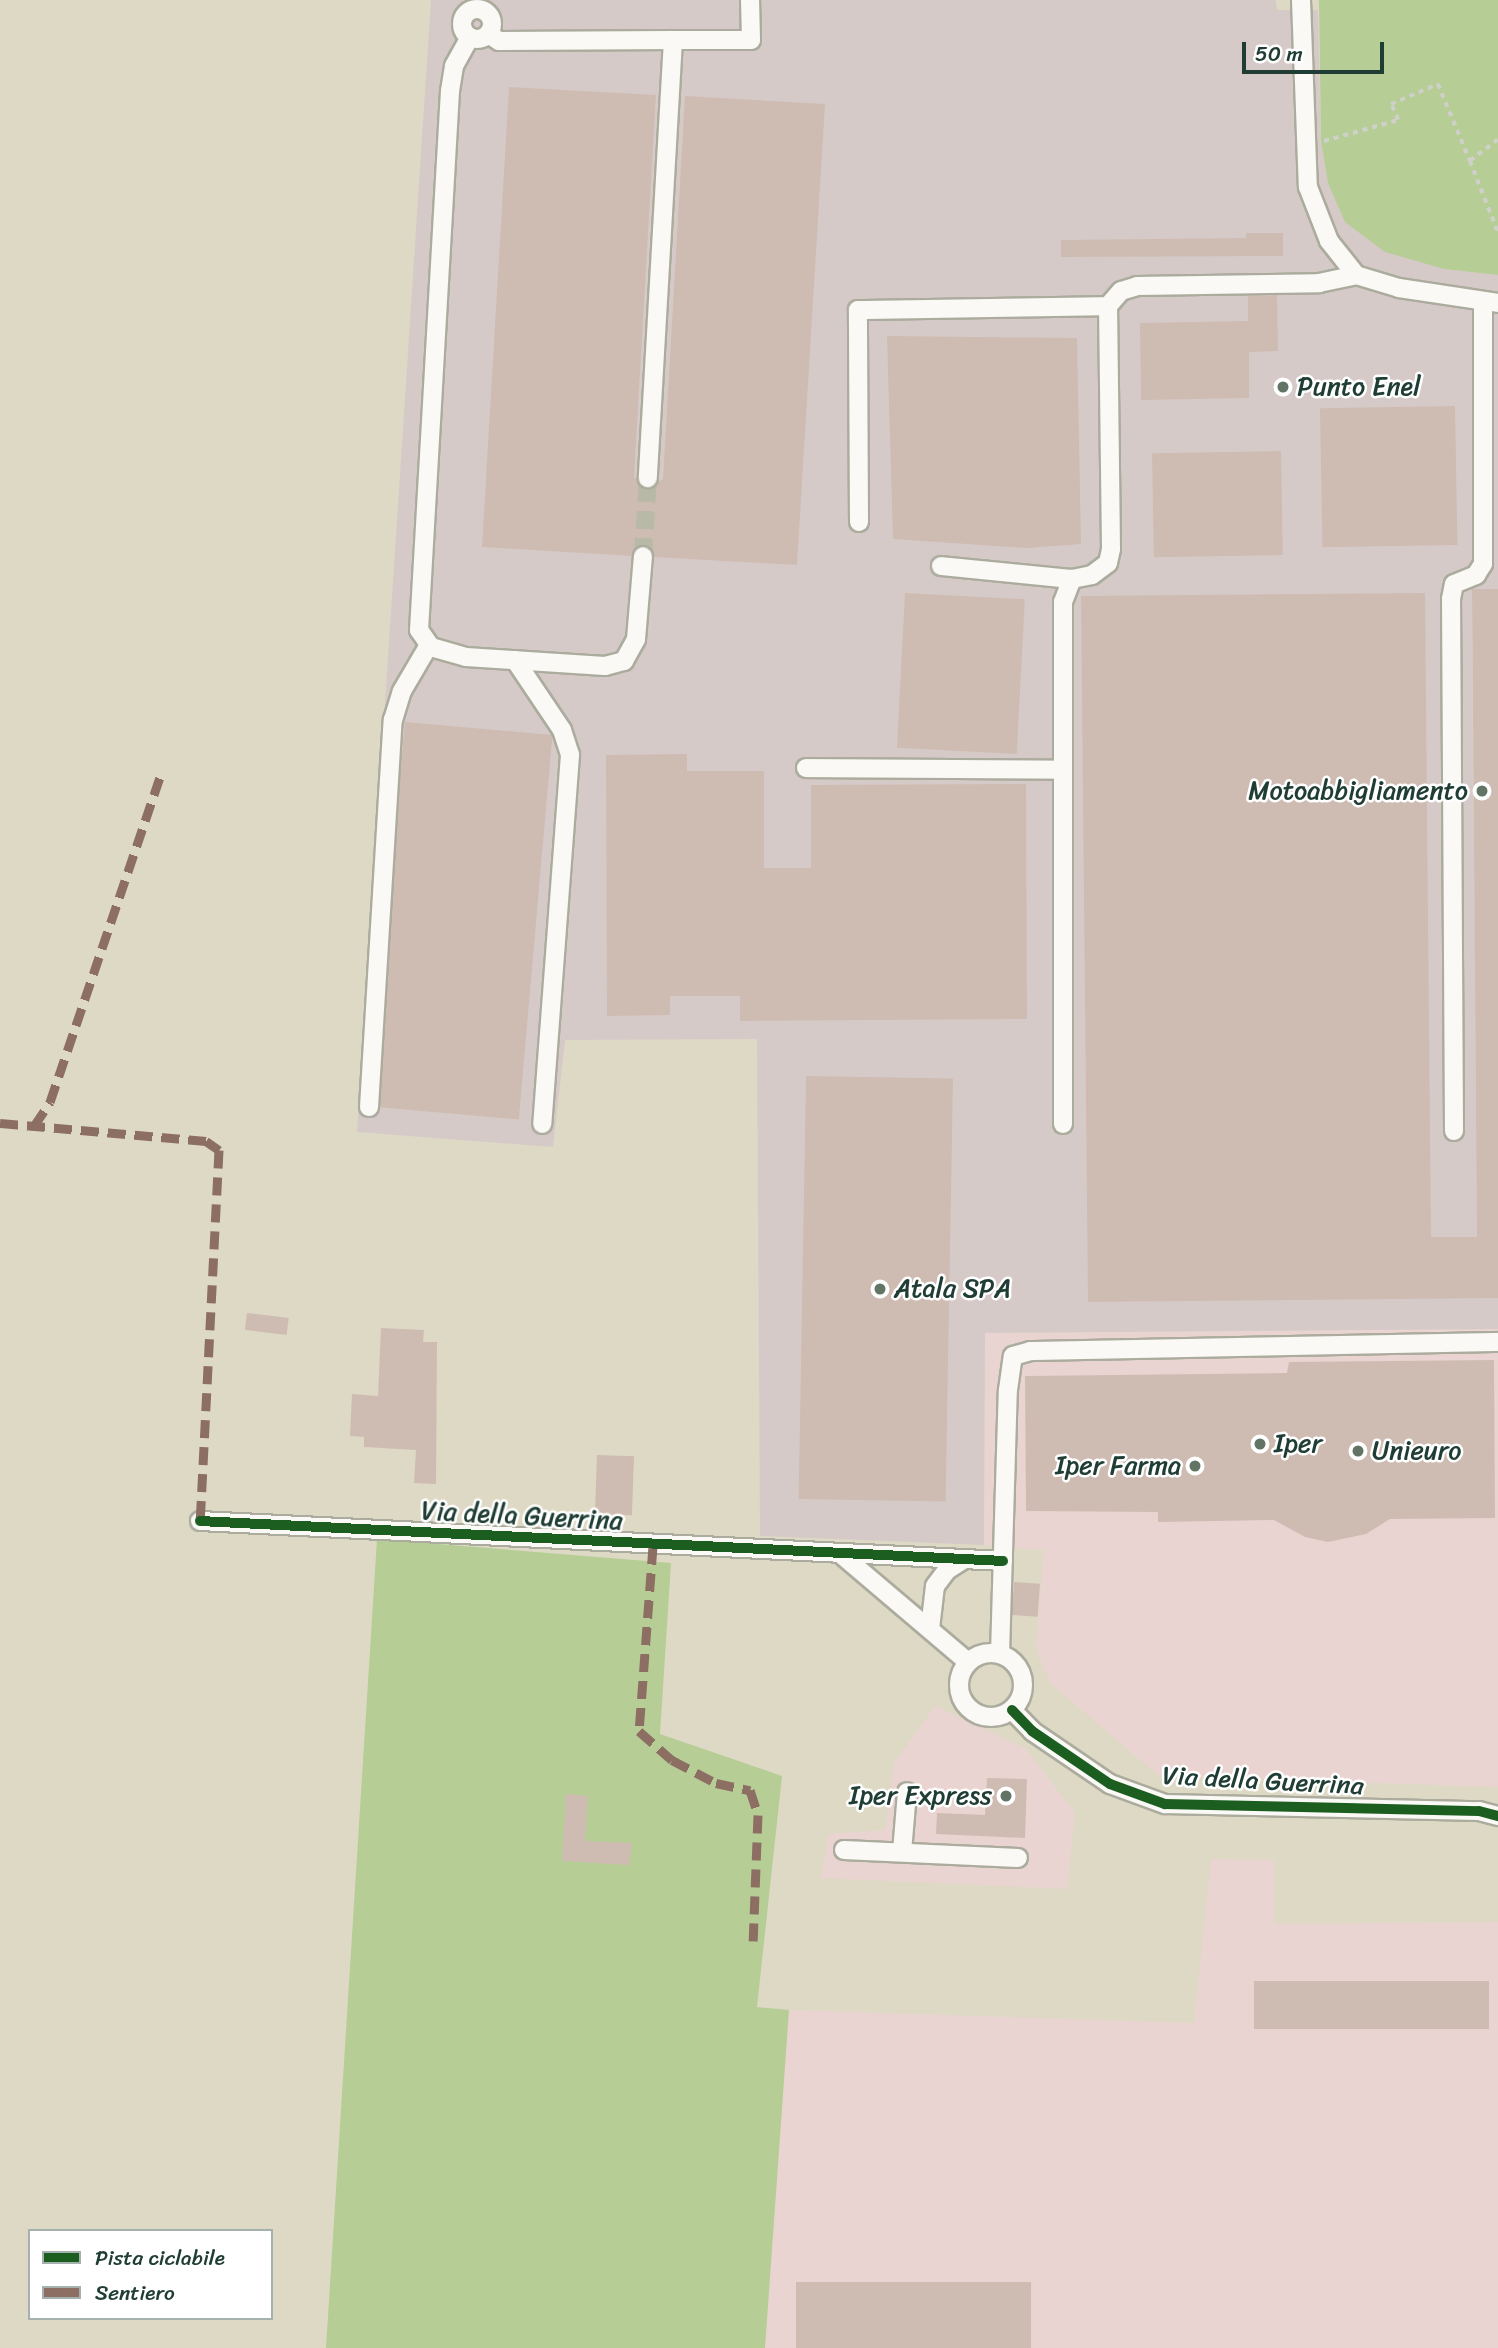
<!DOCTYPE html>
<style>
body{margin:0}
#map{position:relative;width:1498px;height:2348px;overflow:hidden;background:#ded9c4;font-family:Sriracha,sans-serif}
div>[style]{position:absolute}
.built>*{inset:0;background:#ead4d1}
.industrial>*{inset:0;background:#d6cac8}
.green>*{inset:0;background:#b6cd96}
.building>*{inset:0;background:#cebcb2;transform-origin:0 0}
.minor-tunnel>*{height:18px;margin-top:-9px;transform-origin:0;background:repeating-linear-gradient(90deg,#b8baa7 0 18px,transparent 0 27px)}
.path>*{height:3.5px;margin-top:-1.75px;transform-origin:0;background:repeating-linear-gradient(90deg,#d0d0cb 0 5px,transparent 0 10px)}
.roads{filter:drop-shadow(2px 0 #acac9e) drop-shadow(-2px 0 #acac9e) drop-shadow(0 2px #acac9e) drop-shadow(0 -2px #acac9e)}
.minor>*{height:18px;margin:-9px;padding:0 9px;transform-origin:9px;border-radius:9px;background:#faf9f6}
.minor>.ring{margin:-9px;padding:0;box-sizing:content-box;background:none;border:18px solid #faf9f6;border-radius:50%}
.quiet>*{height:9px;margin-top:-4.5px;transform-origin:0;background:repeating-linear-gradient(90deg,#8d6e63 0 18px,transparent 0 27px)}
.cycleway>*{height:10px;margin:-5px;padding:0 5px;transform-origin:5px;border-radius:5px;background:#1b5e20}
.dots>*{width:19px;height:19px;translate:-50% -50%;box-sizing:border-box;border:4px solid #fff;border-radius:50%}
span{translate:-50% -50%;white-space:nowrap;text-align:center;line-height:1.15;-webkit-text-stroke:5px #fff;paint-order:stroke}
.poi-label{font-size:26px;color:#1f3d34}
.left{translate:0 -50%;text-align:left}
.right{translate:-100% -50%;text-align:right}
.street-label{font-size:26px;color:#1f3d34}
.legend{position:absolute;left:28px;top:2229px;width:245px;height:91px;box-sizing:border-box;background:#fff;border:2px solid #a5b1ae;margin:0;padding:9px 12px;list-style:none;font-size:21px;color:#1f3d34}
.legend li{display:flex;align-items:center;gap:14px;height:35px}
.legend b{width:35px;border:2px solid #a5b1ae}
.scale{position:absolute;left:1242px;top:42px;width:142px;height:32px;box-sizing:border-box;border:4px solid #1f3d34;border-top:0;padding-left:9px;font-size:21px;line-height:24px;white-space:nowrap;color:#1f3d34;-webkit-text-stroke:5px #fff;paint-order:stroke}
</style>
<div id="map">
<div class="built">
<i style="clip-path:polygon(1498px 1329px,1498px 1787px,1159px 1776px,1050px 1683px,1036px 1648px,1044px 1550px,984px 1545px,984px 1333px)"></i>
<i style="clip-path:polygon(935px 1706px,1025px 1748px,1075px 1813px,1067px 1889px,821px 1878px,829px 1834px,885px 1830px,894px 1763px)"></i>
<i style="clip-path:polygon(1211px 1859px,1274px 1860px,1274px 1924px,1498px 1922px,1498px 2348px,765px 2348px,789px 2010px,1194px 2023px)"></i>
</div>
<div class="industrial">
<i style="clip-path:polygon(431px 0,1276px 0,1277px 10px,1318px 10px,1321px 141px,1328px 183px,1444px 269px,1498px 275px,1498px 589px,1472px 589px,1473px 755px,1498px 755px,1473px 765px,1475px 935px,1498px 935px,1475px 945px,1476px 1114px,1498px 1114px,1498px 1329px,985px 1333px,984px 1545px,760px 1536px,757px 1039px,565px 1040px,553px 1147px,357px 1132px)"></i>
</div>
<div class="green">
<i style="clip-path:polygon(1319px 0,1498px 0,1498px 275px,1444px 269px,1385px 252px,1345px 222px,1328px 183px,1321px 141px)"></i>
<i style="clip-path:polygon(377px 1539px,671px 1563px,660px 1734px,782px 1776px,757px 2007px,789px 2010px,765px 2348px,326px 2348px)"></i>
</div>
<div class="building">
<i style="clip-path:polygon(509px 87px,656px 95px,634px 477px,647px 489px,663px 479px,685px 96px,825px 104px,797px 565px,654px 557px,643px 545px,632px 556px,482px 547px)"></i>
<i style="clip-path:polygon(1246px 233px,1283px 233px,1283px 256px,1061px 257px,1061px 240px,1246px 238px)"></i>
<i style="clip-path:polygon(1277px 295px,1278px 351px,1249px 352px,1249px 398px,1141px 400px,1140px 323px,1248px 321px,1248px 296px)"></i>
<i style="clip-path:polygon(887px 336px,1077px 338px,1081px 544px,1027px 548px,893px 539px)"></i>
<i style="left:1455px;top:406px;width:139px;height:135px;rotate:89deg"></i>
<i style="left:1281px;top:451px;width:104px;height:129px;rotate:89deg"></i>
<i style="clip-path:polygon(1472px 589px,1498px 589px,1498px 1298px,1088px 1302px,1081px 596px,1425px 593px,1431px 1237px,1477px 1237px)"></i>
<i style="left:905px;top:593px;width:120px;height:155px;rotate:3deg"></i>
<i style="left:405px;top:722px;width:148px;height:386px;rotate:5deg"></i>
<i style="clip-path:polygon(687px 754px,687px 771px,764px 771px,764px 868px,811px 868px,811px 785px,1026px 784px,1027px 1019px,740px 1021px,740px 996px,670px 996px,670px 1015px,607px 1016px,606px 755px)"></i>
<i style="left:806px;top:1076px;width:147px;height:423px;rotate:1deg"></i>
<i style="left:247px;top:1313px;width:42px;height:17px;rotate:7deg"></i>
<i style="clip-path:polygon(381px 1328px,424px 1330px,423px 1342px,437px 1342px,436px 1484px,414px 1483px,416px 1450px,364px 1447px,364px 1437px,350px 1436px,352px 1394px,378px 1396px)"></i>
<i style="clip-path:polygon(1494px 1360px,1495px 1518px,1390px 1519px,1366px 1534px,1328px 1542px,1305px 1537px,1274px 1520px,1158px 1522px,1158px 1512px,1026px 1511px,1025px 1376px,1287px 1373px,1289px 1362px)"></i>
<i style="left:597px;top:1455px;width:37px;height:59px;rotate:2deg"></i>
<i style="left:1014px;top:1582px;width:26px;height:33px;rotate:4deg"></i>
<i style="clip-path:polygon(987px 1778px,1027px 1779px,1025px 1838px,936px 1834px,937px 1813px,985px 1815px)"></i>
<i style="clip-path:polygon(566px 1794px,588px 1796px,585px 1841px,632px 1843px,629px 1865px,562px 1861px)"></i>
<i style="left:1254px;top:1981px;width:235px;height:48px"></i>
<i style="left:1031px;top:2282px;width:66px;height:235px;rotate:90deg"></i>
</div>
<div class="minor-tunnel">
<i style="left:643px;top:556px;width:78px;rotate:-86.3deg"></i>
</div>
<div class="path">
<i style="left:1498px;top:140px;width:35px;rotate:143deg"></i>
<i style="left:1470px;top:161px;width:76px;rotate:68.5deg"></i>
<i style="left:1324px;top:141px;width:77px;rotate:-15.8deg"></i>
<i style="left:1398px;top:120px;width:17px;rotate:-114deg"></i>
<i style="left:1391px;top:104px;width:51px;rotate:-23.1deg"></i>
<i style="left:1438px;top:84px;width:83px;rotate:67.4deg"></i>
</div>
<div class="roads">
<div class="minor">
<i style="left:1301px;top:0;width:187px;rotate:87.9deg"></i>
<i style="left:1308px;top:187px;width:58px;rotate:68.7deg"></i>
<i style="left:1329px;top:241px;width:43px;rotate:51.5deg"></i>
<i style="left:1356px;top:275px;width:45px;rotate:16.8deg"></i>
<i style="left:1399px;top:288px;width:100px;rotate:8.6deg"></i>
<i class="ring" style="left:462px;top:9px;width:12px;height:12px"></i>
<i style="left:488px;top:34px;width:13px;rotate:32deg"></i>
<i style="left:499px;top:41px;width:174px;rotate:-0.3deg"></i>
<i style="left:673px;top:40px;width:439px;rotate:93.3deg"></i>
<i style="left:470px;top:37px;width:33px;rotate:119deg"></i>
<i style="left:454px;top:66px;width:25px;rotate:99deg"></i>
<i style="left:450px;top:91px;width:540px;rotate:93.29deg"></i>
<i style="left:419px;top:630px;width:21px;rotate:55deg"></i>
<i style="left:431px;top:647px;width:36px;rotate:16deg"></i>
<i style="left:466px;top:657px;width:139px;rotate:3.7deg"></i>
<i style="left:605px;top:666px;width:20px;rotate:-15deg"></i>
<i style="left:624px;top:661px;width:25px;rotate:-61deg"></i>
<i style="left:636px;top:639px;width:83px;rotate:-85.2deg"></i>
<i style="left:673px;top:40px;width:78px"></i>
<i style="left:751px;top:40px;width:40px;rotate:-91.4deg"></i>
<i style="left:859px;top:522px;width:212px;rotate:-90.3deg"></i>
<i style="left:858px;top:310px;width:250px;rotate:-0.9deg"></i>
<i style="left:941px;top:566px;width:132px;rotate:5.7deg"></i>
<i style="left:515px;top:660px;width:84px;rotate:56.1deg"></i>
<i style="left:562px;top:730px;width:26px;rotate:72deg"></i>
<i style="left:570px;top:755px;width:370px;rotate:94.3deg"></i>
<i style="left:806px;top:768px;width:257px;rotate:0.4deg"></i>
<i style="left:369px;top:1107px;width:388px;rotate:-86.5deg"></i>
<i style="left:393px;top:720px;width:30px;rotate:-73deg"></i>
<i style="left:402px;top:691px;width:53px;rotate:-59.6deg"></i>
<i style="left:1063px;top:1124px;width:522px;rotate:-90deg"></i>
<i style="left:1063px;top:602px;width:25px;rotate:-69deg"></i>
<i style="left:1072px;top:579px;width:20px;rotate:-11deg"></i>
<i style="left:1092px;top:575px;width:20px;rotate:-37deg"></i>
<i style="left:1108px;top:563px;width:14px;rotate:-78deg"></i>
<i style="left:1111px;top:549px;width:243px;rotate:-90.7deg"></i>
<i style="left:1108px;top:306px;width:20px;rotate:-49deg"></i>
<i style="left:1121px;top:291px;width:17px;rotate:-17deg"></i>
<i style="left:1137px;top:286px;width:182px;rotate:-0.9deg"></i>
<i style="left:1319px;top:283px;width:38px;rotate:-12deg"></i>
<i style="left:1454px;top:1131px;width:532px;rotate:-90.32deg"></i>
<i style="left:1451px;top:599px;width:15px;rotate:-79deg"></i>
<i style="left:1454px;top:584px;width:24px;rotate:-22deg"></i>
<i style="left:1476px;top:575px;width:13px;rotate:-58deg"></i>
<i style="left:1483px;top:564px;width:262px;rotate:-90deg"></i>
<i style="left:200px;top:1521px;width:804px;rotate:2.85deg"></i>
<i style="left:843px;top:1556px;width:164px;rotate:40.3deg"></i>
<i style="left:930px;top:1629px;width:43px;rotate:-83.4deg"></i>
<i style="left:935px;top:1586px;width:20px;rotate:-53deg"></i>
<i style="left:947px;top:1570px;width:19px;rotate:-32deg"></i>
<i class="ring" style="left:959px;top:1653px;width:46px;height:46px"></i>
<i style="left:1000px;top:1654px;width:264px;rotate:-88.3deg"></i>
<i style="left:1008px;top:1390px;width:34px;rotate:-82deg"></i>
<i style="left:1013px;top:1356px;width:18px;rotate:-16deg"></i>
<i style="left:1030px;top:1351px;width:468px;rotate:-1.1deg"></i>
<i style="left:1012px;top:1710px;width:29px;rotate:46deg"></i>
<i style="left:1032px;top:1731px;width:94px;rotate:34.2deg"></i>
<i style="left:1110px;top:1784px;width:59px;rotate:20deg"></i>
<i style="left:1165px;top:1804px;width:314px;rotate:1.3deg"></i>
<i style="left:1479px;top:1811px;width:20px;rotate:15deg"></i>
<i style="left:844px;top:1850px;width:174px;rotate:2.6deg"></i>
<i style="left:902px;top:1852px;width:60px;rotate:-85.2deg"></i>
</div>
</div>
<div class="quiet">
<i style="left:0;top:1123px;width:207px;rotate:5deg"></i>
<i style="left:206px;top:1141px;width:16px;rotate:35deg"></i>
<i style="left:219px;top:1150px;width:371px;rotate:92.9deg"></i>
<i style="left:34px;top:1126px;width:29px;rotate:-56deg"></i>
<i style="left:50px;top:1102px;width:349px;rotate:-71.3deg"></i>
<i style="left:653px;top:1546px;width:186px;rotate:94.3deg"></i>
<i style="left:639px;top:1731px;width:44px;rotate:41.3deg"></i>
<i style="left:672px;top:1760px;width:50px;rotate:27.6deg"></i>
<i style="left:716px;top:1783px;width:35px;rotate:12deg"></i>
<i style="left:750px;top:1790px;width:26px;rotate:72deg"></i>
<i style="left:758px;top:1815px;width:131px;rotate:92.2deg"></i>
</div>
<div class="cycleway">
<i style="left:200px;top:1521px;width:804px;rotate:2.85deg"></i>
<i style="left:1012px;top:1710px;width:29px;rotate:46deg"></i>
<i style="left:1032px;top:1731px;width:94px;rotate:34.2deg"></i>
<i style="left:1110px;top:1784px;width:59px;rotate:20deg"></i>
<i style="left:1165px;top:1804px;width:314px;rotate:1.3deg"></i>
<i style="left:1479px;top:1811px;width:20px;rotate:15deg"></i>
</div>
<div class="dots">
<i style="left:1283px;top:387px;background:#627466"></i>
<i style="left:1482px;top:791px;background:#627466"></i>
<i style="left:880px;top:1289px;background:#627466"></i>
<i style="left:1260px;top:1444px;background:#627466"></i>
<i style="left:1358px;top:1451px;background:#627466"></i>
<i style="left:1195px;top:1466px;background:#627466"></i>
<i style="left:1006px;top:1796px;background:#627466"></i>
</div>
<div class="poi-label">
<span class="left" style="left:1297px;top:387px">Punto Enel</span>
<span class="right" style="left:1468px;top:791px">Motoabbigliamento</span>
<span class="left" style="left:894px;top:1289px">Atala SPA</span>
<span class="left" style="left:1274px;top:1444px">Iper</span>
<span class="left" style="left:1372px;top:1451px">Unieuro</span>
<span class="right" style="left:1181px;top:1466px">Iper Farma</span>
<span class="right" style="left:992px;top:1796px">Iper Express</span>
</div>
<div class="street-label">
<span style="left:522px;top:1516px;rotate:3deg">Via della Guerrina</span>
<span style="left:1263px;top:1781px;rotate:3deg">Via della Guerrina</span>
</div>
<ul class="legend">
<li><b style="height:9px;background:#1b5e20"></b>Pista ciclabile</li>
<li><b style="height:9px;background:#8d6e63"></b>Sentiero</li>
</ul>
<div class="scale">50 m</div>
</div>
